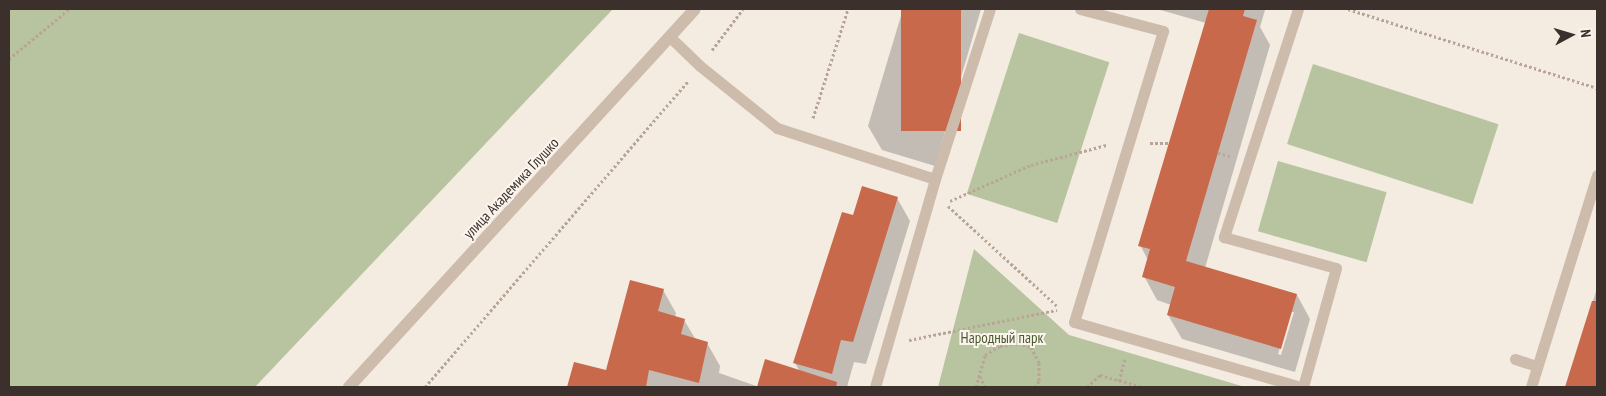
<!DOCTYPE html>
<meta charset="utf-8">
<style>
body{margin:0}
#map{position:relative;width:1606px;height:396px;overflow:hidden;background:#f4ebe1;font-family:"PT Sans Narrow",sans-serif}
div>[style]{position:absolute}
.green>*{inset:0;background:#b8c4a0;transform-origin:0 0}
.shadow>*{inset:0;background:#0003}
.building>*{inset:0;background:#c8694b;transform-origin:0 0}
.path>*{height:3px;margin-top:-1.5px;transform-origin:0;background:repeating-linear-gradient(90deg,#b9a596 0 2.5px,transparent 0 5px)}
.service>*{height:11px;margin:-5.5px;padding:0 5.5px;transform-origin:5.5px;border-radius:5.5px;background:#cdbbac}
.tertiary>*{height:12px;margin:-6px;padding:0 6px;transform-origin:6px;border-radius:6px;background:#cdbbac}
span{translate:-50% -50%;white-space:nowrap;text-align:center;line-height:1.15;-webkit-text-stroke:4px #fbf5ee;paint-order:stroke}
.street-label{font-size:15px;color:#3b302b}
.park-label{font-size:15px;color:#4a5a2e}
.frame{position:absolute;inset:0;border:10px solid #3b302b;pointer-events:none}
.north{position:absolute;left:1546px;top:10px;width:50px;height:50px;-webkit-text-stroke:4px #fbf5ee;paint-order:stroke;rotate:84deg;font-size:14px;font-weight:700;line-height:20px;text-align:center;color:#3b302b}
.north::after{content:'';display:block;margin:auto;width:18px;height:22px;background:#3b302b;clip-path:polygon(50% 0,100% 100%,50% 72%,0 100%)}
</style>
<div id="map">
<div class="green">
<i style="clip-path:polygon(9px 9px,613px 9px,255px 387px,9px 387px)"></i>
<i style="left:1019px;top:33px;width:95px;height:169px;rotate:18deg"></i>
<i style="left:1313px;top:64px;width:195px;height:84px;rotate:18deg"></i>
<i style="left:1278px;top:161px;width:113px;height:73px;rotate:16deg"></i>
<i style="clip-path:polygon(974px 249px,1069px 335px,1245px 387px,938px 387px)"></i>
</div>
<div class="shadow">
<i style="clip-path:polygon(903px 9px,981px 9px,935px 166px,882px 150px,868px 126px)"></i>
<i style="clip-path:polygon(evenodd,1157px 9px,1265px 10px,1260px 27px,1270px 45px,1205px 268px,1297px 295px,1310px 319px,1295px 372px,1182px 339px,1168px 315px,1171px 305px,1157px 300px,1144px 276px,1148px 260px,1140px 245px,1206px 23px,1157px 9px,1291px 312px,1294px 312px,1281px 355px,1278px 354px,1291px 312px)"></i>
<i style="clip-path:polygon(897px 198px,910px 221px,866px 364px,854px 362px,847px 387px,569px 387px,575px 363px,609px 372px,663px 290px,676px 313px,675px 317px,684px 320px,696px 340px,707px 343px,720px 366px,719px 373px,759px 387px,800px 372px,795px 363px,854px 217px)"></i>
<i style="clip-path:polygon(1597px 288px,1597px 387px,1566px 387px)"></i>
</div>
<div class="building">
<i style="left:901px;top:9px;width:60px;height:122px"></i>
<i style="clip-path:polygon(1209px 9px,1245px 9px,1243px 16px,1257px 20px,1186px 261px,1297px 294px,1281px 349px,1167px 315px,1175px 287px,1142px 277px,1150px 249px,1138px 246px)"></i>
<i style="clip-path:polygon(862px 186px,898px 197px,853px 342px,841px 340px,832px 374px,793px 363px,842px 212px,853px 215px)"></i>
<i style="clip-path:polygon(630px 280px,664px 289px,658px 311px,685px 319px,681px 334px,708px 342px,699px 383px,649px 370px,646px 387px,567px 387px,574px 362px,606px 370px)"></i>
<i style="clip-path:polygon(1592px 301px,1597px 301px,1597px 387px,1565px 387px)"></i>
<i style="clip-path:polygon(765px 359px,837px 382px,836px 387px,757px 387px)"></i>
</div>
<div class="path">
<i style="left:1348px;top:9px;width:261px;rotate:17.6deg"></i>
<i style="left:712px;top:50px;width:51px;rotate:-52.9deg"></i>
<i style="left:9px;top:59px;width:78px;rotate:-39.8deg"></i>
<i style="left:813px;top:118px;width:114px;rotate:-72.2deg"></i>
<i style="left:1150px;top:143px;width:19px"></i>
<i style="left:1218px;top:153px;width:12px;rotate:14deg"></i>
<i style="left:950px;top:201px;width:89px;rotate:-24deg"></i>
<i style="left:1031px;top:165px;width:78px;rotate:-14.9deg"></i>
<i style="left:948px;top:206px;width:148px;rotate:42.5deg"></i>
<i style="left:909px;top:340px;width:151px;rotate:-11.5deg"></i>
<i style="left:980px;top:376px;width:12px;rotate:66deg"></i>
<i style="left:1119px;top:381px;width:24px;rotate:-75deg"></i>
<i style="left:425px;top:387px;width:403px;rotate:-49.3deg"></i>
<i style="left:976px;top:387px;width:33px;rotate:-74deg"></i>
<i style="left:985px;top:355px;width:17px;rotate:-31deg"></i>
<i style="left:1000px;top:346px;width:18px;rotate:-9deg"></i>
<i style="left:1018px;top:343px;width:14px;rotate:17deg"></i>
<i style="left:1031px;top:347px;width:18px;rotate:63deg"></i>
<i style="left:1039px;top:363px;width:18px;rotate:90deg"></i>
<i style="left:1039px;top:381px;width:7px;rotate:124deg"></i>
<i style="left:1087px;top:387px;width:18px;rotate:-43deg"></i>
<i style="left:1100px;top:375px;width:44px;rotate:15.9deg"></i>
</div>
<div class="service">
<i style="left:1080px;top:9px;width:86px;rotate:14.8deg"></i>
<i style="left:1163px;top:31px;width:304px;rotate:107deg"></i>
<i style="left:1074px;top:322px;width:235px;rotate:16deg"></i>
<i style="left:1298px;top:9px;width:240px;rotate:108deg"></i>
<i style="left:1224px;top:237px;width:116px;rotate:15.5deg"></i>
<i style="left:1336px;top:268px;width:123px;rotate:105.5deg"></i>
<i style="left:671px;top:38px;width:40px;rotate:44deg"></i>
<i style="left:700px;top:66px;width:99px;rotate:38.8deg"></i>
<i style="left:777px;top:128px;width:166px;rotate:17.9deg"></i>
<i style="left:935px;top:179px;width:179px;rotate:-72.1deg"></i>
<i style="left:1515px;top:359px;width:23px;rotate:18deg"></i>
<i style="left:875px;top:387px;width:216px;rotate:-73.9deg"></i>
<i style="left:1531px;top:387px;width:222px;rotate:-72.7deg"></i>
</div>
<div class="tertiary">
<i style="left:349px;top:387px;width:512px;rotate:-47.53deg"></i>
</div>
<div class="street-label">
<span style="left:511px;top:188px;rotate:-47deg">улица Академика Глушко</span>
</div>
<div class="park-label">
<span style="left:1002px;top:338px">Народный парк</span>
</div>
<div class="frame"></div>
<div class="north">N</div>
</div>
